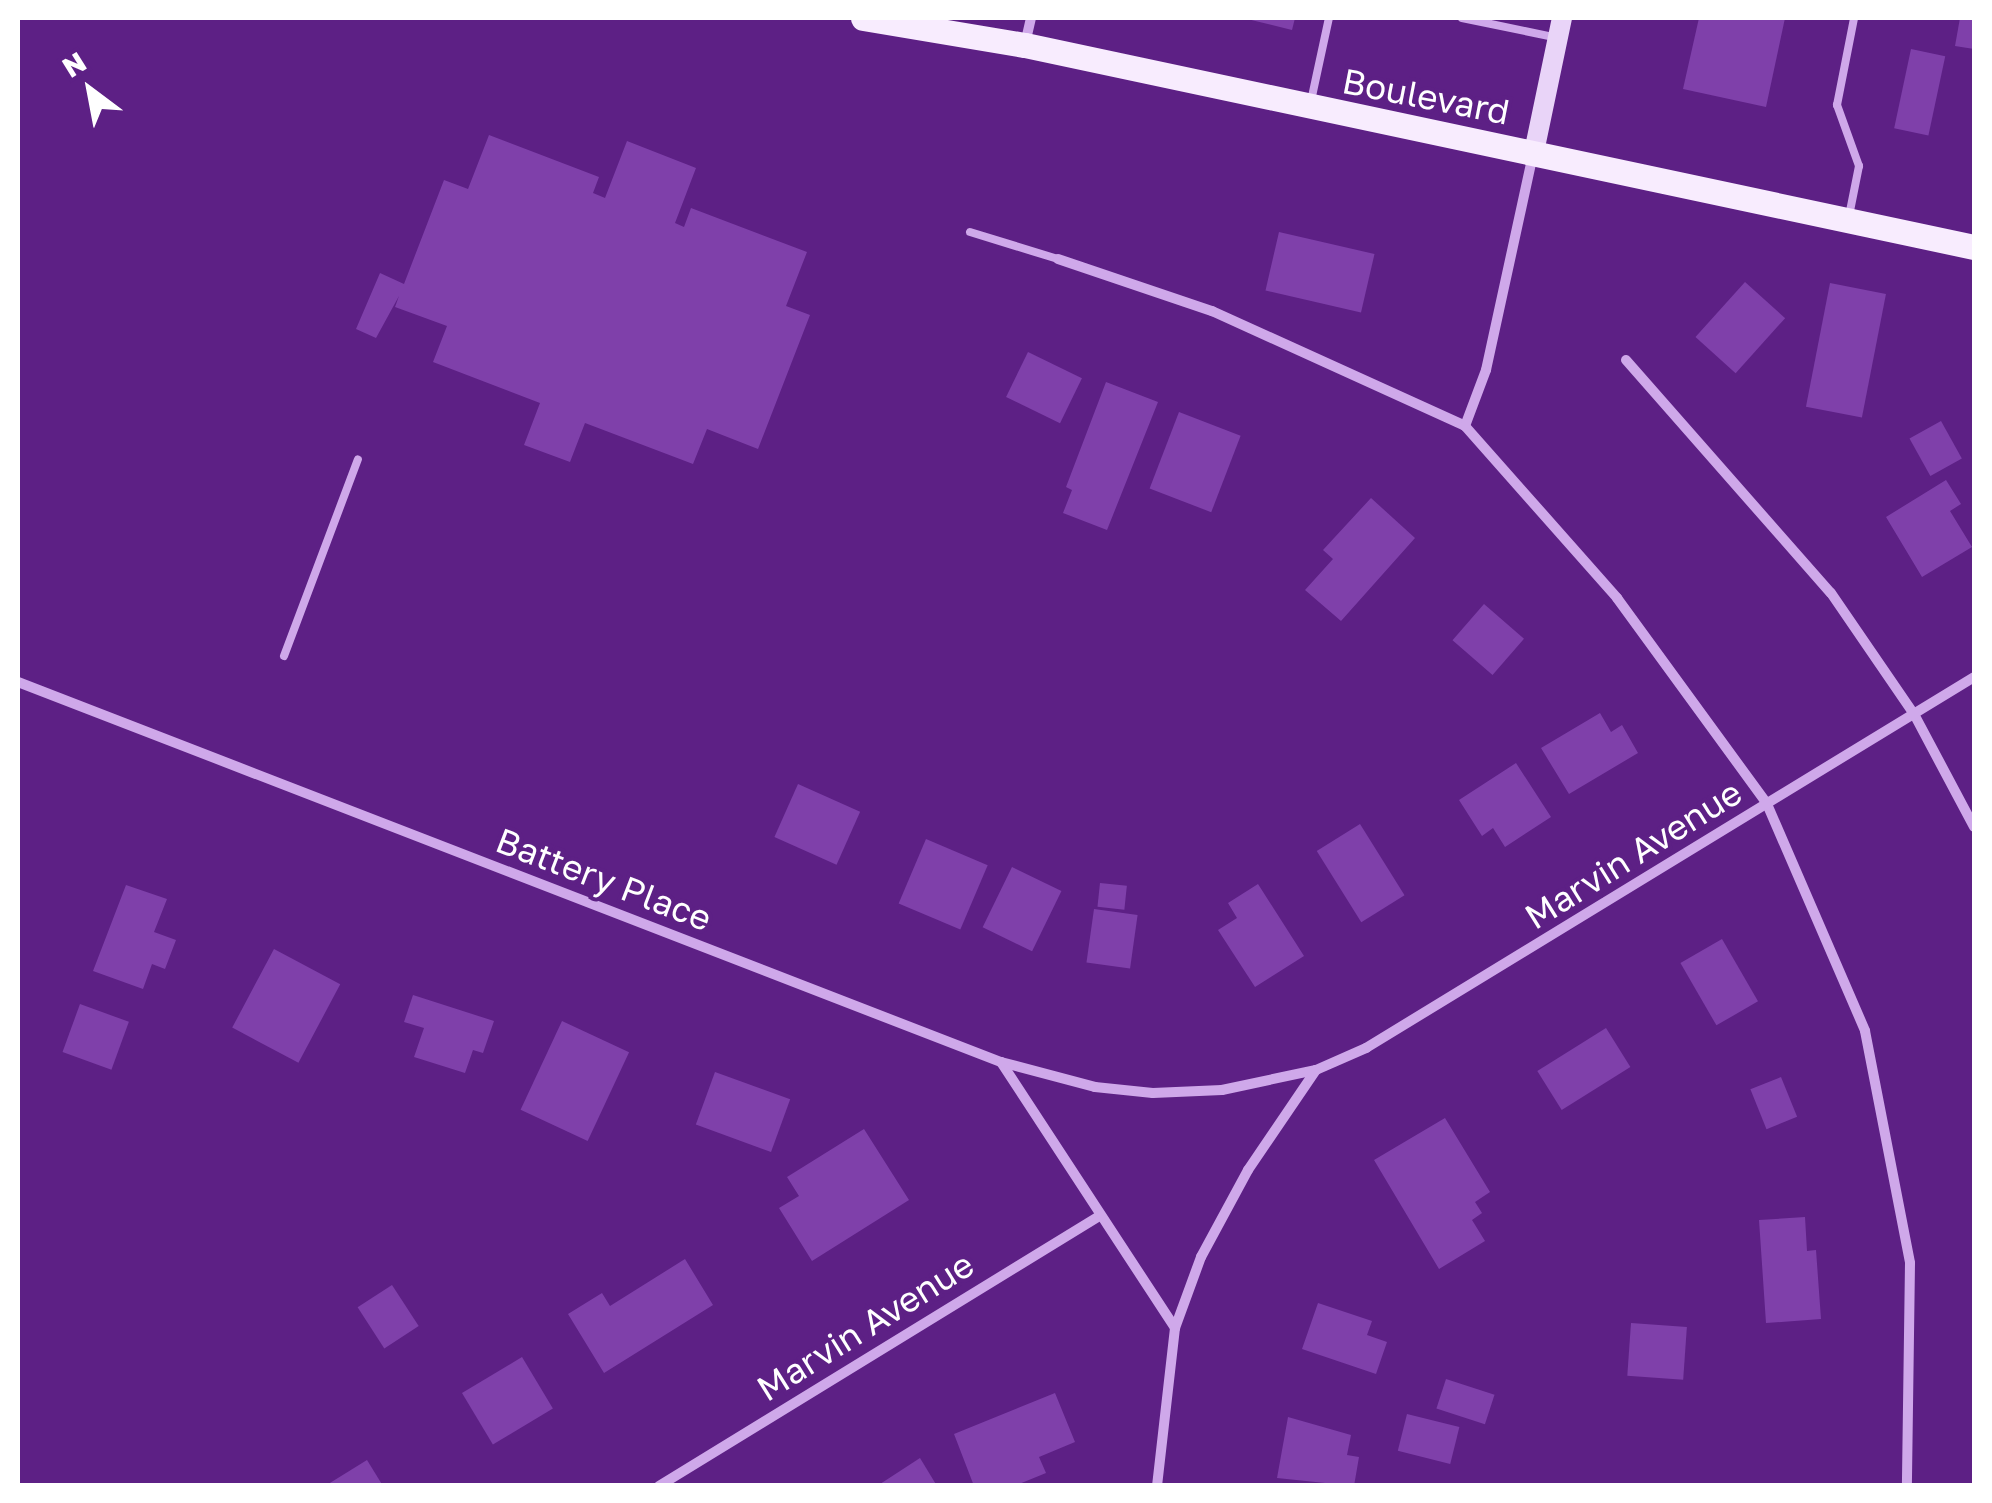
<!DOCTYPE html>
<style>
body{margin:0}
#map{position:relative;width:1992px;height:1503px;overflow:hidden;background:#5d2085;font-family:"Golos Text",sans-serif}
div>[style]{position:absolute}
.building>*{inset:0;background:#7f40aa;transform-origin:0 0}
.lane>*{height:8px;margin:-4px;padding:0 4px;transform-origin:4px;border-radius:4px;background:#cfa8ea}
.street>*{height:10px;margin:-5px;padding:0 5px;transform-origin:5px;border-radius:5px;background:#cfa8ea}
.secondary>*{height:20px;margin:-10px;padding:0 10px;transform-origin:10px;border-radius:10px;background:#e9d4f8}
.primary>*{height:25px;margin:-12.5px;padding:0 12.5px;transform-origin:12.5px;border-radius:12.5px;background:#f8ecfe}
span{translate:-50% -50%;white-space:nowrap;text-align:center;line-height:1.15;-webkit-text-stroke:8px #5d2085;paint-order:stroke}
.street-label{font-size:35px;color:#fff}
.frame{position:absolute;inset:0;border:20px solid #fff;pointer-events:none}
.north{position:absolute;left:40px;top:40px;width:100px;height:100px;-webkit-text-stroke:8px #5d2085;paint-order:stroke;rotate:328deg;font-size:28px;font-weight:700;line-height:40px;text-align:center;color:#fff}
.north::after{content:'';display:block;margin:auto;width:35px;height:45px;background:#fff;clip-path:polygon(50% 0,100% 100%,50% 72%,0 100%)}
</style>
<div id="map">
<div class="building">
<i style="clip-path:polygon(1243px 18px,1295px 18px,1292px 30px)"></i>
<i style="clip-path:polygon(1699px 18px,1785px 18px,1766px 107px,1683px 89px)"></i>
<i style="clip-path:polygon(1960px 18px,1974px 18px,1974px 49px,1955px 46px)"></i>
<i style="left:1911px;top:49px;width:35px;height:81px;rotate:12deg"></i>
<i style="clip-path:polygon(489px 135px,599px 177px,593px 193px,605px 198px,627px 141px,696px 168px,675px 223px,684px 227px,691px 208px,807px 252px,786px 306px,810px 315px,758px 449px,707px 429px,693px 464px,585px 423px,570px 462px,524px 445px,540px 403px,433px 362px,447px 326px,395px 307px,399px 296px,376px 338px,356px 329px,380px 273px,404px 284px,444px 180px,468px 189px)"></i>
<i style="left:1279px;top:232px;width:98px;height:60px;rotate:13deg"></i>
<i style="left:1745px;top:282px;width:54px;height:74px;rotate:42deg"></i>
<i style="left:1830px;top:283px;width:57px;height:126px;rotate:11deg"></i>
<i style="left:1028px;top:352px;width:60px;height:50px;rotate:26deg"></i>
<i style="clip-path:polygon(1106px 382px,1158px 402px,1107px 530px,1063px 513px,1072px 490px,1066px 487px)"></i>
<i style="left:1179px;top:412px;width:66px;height:82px;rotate:21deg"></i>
<i style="left:1941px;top:421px;width:43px;height:36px;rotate:61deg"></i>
<i style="clip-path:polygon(1946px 480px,1961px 504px,1950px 511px,1972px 547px,1922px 577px,1886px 517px)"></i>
<i style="clip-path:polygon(1371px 498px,1415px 538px,1341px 621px,1305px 590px,1333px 559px,1323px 550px)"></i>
<i style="left:1484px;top:604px;width:53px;height:48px;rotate:41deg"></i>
<i style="clip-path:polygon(1600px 713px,1611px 732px,1622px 725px,1638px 753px,1569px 794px,1541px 748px)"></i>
<i style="clip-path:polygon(1516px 763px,1551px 817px,1505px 847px,1493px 828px,1482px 836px,1459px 800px)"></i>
<i style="left:798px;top:784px;width:68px;height:58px;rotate:24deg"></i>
<i style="left:1360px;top:824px;width:84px;height:51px;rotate:58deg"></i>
<i style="left:926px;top:839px;width:67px;height:70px;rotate:23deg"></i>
<i style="left:1012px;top:867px;width:55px;height:67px;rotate:26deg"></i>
<i style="left:1100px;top:883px;width:27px;height:24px;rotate:6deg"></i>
<i style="clip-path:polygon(1258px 884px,1304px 956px,1255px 987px,1218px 930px,1237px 918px,1228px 903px)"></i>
<i style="clip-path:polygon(126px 885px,167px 899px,154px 932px,176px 940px,165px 969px,152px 964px,143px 989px,93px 971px)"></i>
<i style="left:1094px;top:909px;width:44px;height:54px;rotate:8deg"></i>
<i style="left:1722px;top:939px;width:72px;height:48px;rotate:60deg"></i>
<i style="left:274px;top:949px;width:75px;height:89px;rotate:28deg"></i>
<i style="clip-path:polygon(413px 995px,494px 1021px,483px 1053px,473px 1050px,465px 1073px,414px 1057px,424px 1028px,404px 1022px)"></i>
<i style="left:80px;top:1004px;width:52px;height:51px;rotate:20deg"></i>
<i style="left:562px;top:1021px;width:74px;height:98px;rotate:25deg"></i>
<i style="left:1606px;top:1028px;width:46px;height:81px;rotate:58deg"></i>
<i style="left:715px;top:1072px;width:80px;height:56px;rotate:20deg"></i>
<i style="left:1781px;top:1077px;width:43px;height:33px;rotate:68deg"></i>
<i style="clip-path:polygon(1445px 1118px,1490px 1192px,1475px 1202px,1482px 1213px,1472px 1220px,1485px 1241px,1439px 1269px,1374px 1160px)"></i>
<i style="clip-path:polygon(864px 1129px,909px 1200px,812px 1261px,779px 1208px,799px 1196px,787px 1177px)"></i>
<i style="clip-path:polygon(1805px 1217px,1807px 1251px,1816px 1250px,1821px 1319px,1766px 1323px,1759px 1220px)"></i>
<i style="clip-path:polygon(685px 1259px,713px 1305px,604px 1373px,568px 1314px,602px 1293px,610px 1306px)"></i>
<i style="left:392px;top:1285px;width:49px;height:41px;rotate:57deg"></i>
<i style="clip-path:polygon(1318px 1303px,1372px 1321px,1367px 1335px,1387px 1342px,1376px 1374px,1302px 1349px)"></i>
<i style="left:1631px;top:1323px;width:56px;height:53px;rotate:4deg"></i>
<i style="left:522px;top:1357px;width:60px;height:70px;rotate:59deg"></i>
<i style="left:1446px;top:1379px;width:51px;height:31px;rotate:18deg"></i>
<i style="clip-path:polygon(1055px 1393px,1075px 1442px,1039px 1457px,1046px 1473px,1014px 1486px,974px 1486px,954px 1434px)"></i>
<i style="left:1407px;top:1414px;width:54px;height:38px;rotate:14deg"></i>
<i style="clip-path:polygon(1288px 1417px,1351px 1435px,1347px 1455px,1359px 1457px,1354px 1486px,1277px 1478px)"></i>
<i style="clip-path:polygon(920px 1458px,937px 1486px,877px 1486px)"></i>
<i style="clip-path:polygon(367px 1460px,383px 1486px,325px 1486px)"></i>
</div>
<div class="lane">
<i style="left:1462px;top:18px;width:94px;rotate:11.7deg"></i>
<i style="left:1311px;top:101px;width:85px;rotate:-77.8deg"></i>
<i style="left:1849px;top:216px;width:51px;rotate:-78.7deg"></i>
<i style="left:1859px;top:166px;width:65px;rotate:-109.8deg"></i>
<i style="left:1837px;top:105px;width:89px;rotate:-78.9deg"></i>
<i style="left:970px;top:232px;width:92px;rotate:17.1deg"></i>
<i style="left:284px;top:656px;width:210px;rotate:-69.4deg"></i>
</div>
<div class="street">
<i style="left:1025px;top:44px;width:27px;rotate:-77deg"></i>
<i style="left:1058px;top:259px;width:163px;rotate:18.7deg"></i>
<i style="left:1212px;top:311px;width:278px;rotate:24.4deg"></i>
<i style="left:1465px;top:426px;width:230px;rotate:48.5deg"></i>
<i style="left:1617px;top:598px;width:255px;rotate:53.9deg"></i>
<i style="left:1767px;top:804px;width:247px;rotate:66.6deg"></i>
<i style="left:1865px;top:1031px;width:236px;rotate:79deg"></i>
<i style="left:1910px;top:1263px;width:223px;rotate:90.8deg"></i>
<i style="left:1626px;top:360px;width:310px;rotate:48.7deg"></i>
<i style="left:1831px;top:593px;width:147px;rotate:55.6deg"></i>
<i style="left:1914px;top:714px;width:128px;rotate:62deg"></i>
<i style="left:1465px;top:426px;width:60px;rotate:-69.4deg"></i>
<i style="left:1486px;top:370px;width:220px;rotate:-77.7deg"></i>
<i style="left:18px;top:682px;width:1054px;rotate:21.14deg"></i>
<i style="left:1001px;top:1062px;width:318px;rotate:56.8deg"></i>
<i style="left:1175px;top:1328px;width:159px;rotate:96.5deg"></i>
<i style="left:1001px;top:1062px;width:97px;rotate:14.9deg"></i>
<i style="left:1095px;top:1087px;width:58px;rotate:5.9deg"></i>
<i style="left:1153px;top:1093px;width:69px;rotate:-2.5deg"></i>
<i style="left:1222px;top:1090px;width:95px;rotate:-12.1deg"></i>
<i style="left:1175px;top:1328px;width:76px;rotate:-69.9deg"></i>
<i style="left:1201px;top:1257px;width:99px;rotate:-61.6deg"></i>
<i style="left:1248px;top:1170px;width:121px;rotate:-55.8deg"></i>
<i style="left:1316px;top:1070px;width:55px;rotate:-23.7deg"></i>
<i style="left:1366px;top:1048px;width:712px;rotate:-31.39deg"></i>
<i style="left:659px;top:1486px;width:518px;rotate:-31.51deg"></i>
</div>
<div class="secondary">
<i style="left:1534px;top:152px;width:137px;rotate:-78.2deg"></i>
</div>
<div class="primary">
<i style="left:863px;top:18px;width:164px;rotate:9.5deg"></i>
<i style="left:1025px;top:45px;width:970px;rotate:12.02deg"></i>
</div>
<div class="street-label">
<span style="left:1426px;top:96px;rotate:11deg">Boulevard</span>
<span style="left:1633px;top:854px;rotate:-32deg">Marvin Avenue</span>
<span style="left:604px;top:879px;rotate:21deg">Battery Place</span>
<span style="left:865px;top:1326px;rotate:-32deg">Marvin Avenue</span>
</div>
<div class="frame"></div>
<div class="north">N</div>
</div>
